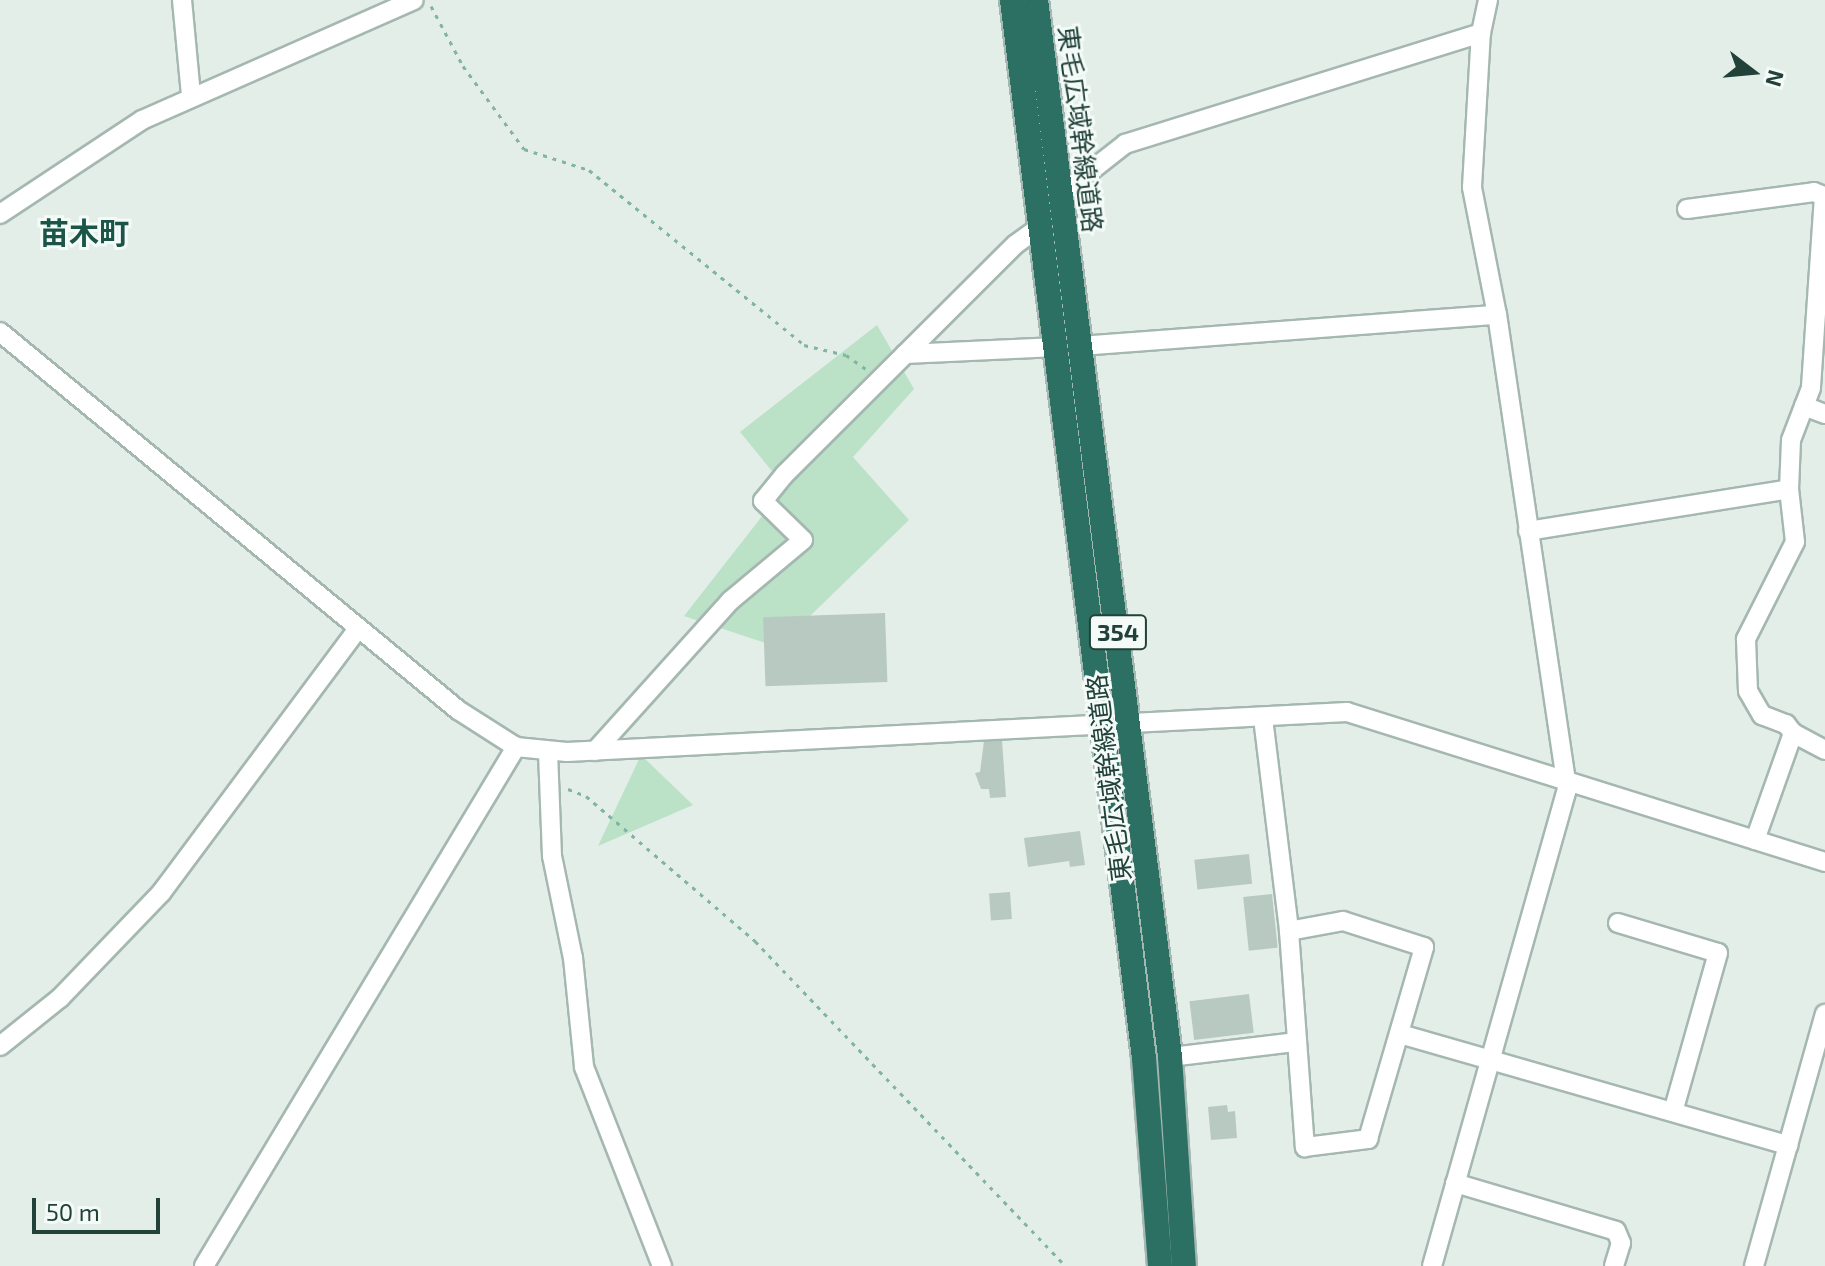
<!DOCTYPE html>
<meta charset="utf-8">
<style>
body{margin:0}
#map{position:relative;width:1825px;height:1266px;overflow:hidden;background:#e3eee9;font-family:"Exo 2","Noto Sans JP",sans-serif}
div>[style]{position:absolute}
.green>*{inset:0;background:#bbe1c6}
.building>*{inset:0;background:#b8c9c2;transform-origin:0 0}
.path>*{height:3px;margin-top:-1.5px;transform-origin:0;background:repeating-linear-gradient(90deg,#81b4a5 0 4px,transparent 0 10px)}
.roads{filter:drop-shadow(2px 0 #a5b7b1) drop-shadow(-2px 0 #a5b7b1) drop-shadow(0 2px #a5b7b1) drop-shadow(0 -2px #a5b7b1)}
.minor>*{height:18px;margin:-9px;padding:0 9px;transform-origin:9px;border-radius:9px;background:#fff}
.highway>*{height:24px;margin:-12px;padding:0 12px;transform-origin:12px;border-radius:12px;background:#2b7063}
span{translate:-50% -50%;white-space:nowrap;text-align:center;line-height:1.15;-webkit-text-stroke:6px #f4faf7;paint-order:stroke}
.shield-label span{padding:2px 6px;background:#f4faf7;border:2px solid;border-radius:6px;-webkit-text-stroke-width:0}
.shield-label{font-size:24px;color:#214139;font-weight:700}
.street-label{font-size:26px;color:#214139}
.quarter-label{font-size:30px;color:#1b5548;font-weight:700}
.north{position:absolute;left:1713px;top:32px;width:80px;height:80px;-webkit-text-stroke:6px #f4faf7;paint-order:stroke;rotate:106deg;font-size:22px;font-weight:700;line-height:32px;text-align:center;color:#214139}
.north::after{content:'';display:block;margin:auto;width:28px;height:36px;background:#214139;clip-path:polygon(50% 0,100% 100%,50% 72%,0 100%)}
.scale{position:absolute;left:32px;top:1198px;width:128px;height:36px;box-sizing:border-box;border:4px solid #214139;border-top:0;padding-left:10px;font-size:24px;line-height:28px;white-space:nowrap;color:#214139;-webkit-text-stroke:6px #f4faf7;paint-order:stroke}
</style>
<div id="map">
<div class="green">
<i style="clip-path:polygon(877px 325px,914px 389px,853px 457px,909px 520px,778px 647px,684px 616px,785px 487px,740px 432px)"></i>
<i style="clip-path:polygon(641px 755px,693px 805px,598px 846px)"></i>
</div>
<div class="building">
<i style="left:885px;top:613px;width:69px;height:122px;rotate:88deg"></i>
<i style="clip-path:polygon(1002px 740px,1006px 797px,990px 798px,989px 789px,981px 789px,975px 773px,980px 772px,984px 741px)"></i>
<i style="clip-path:polygon(1080px 831px,1085px 865px,1070px 867px,1069px 861px,1028px 867px,1024px 838px)"></i>
<i style="left:1249px;top:854px;width:30px;height:55px;rotate:84deg"></i>
<i style="left:1010px;top:892px;width:27px;height:21px;rotate:86deg"></i>
<i style="left:1272px;top:894px;width:54px;height:29px;rotate:84deg"></i>
<i style="left:1249px;top:994px;width:39px;height:60px;rotate:83deg"></i>
<i style="clip-path:polygon(1227px 1105px,1228px 1112px,1235px 1111px,1237px 1138px,1211px 1140px,1208px 1107px)"></i>
</div>
<div class="path">
<i style="left:431px;top:6px;width:68px;rotate:61.9deg"></i>
<i style="left:463px;top:66px;width:103px;rotate:53.7deg"></i>
<i style="left:524px;top:149px;width:68px;rotate:17.9deg"></i>
<i style="left:589px;top:170px;width:277px;rotate:39.1deg"></i>
<i style="left:804px;top:345px;width:43px;rotate:13.4deg"></i>
<i style="left:846px;top:355px;width:24px;rotate:35deg"></i>
<i style="left:568px;top:789px;width:19px;rotate:21deg"></i>
<i style="left:586px;top:796px;width:223px;rotate:40.6deg"></i>
<i style="left:755px;top:941px;width:450px;rotate:46.3deg"></i>
</div>
<div class="roads">
<div class="minor">
<i style="left:182px;top:0;width:96px;rotate:84.6deg"></i>
<i style="left:1060px;top:195px;width:83px;rotate:-38.1deg"></i>
<i style="left:1125px;top:144px;width:373px;rotate:-17.3deg"></i>
<i style="left:1687px;top:209px;width:128px;rotate:-7.6deg"></i>
<i style="left:1814px;top:192px;width:11px;rotate:22deg"></i>
<i style="left:1824px;top:196px;width:192px;rotate:93.9deg"></i>
<i style="left:1811px;top:388px;width:56px;rotate:111deg"></i>
<i style="left:1791px;top:440px;width:49px;rotate:92.3deg"></i>
<i style="left:1789px;top:489px;width:53px;rotate:83.5deg"></i>
<i style="left:1795px;top:542px;width:109px;rotate:116.8deg"></i>
<i style="left:1746px;top:639px;width:52px;rotate:87.8deg"></i>
<i style="left:1748px;top:691px;width:28px;rotate:60deg"></i>
<i style="left:1762px;top:715px;width:26px;rotate:21deg"></i>
<i style="left:1786px;top:724px;width:11px;rotate:52deg"></i>
<i style="left:0;top:214px;width:170px;rotate:-33.5deg"></i>
<i style="left:142px;top:120px;width:297px;rotate:-23.8deg"></i>
<i style="left:0;top:332px;width:594px;rotate:39.53deg"></i>
<i style="left:458px;top:710px;width:69px;rotate:32.5deg"></i>
<i style="left:516px;top:747px;width:51px;rotate:5.6deg"></i>
<i style="left:567px;top:752px;width:781px;rotate:-2.94deg"></i>
<i style="left:1347px;top:712px;width:501px;rotate:17.42deg"></i>
<i style="left:1080px;top:346px;width:418px;rotate:-4.3deg"></i>
<i style="left:905px;top:354px;width:152px;rotate:-2.6deg"></i>
<i style="left:1804px;top:406px;width:22px;rotate:21deg"></i>
<i style="left:1528px;top:531px;width:264px;rotate:-9.1deg"></i>
<i style="left:1263px;top:718px;width:215px;rotate:83deg"></i>
<i style="left:1289px;top:931px;width:217px;rotate:85.8deg"></i>
<i style="left:1305px;top:1147px;width:64px;rotate:-7.2deg"></i>
<i style="left:1368px;top:1139px;width:200px;rotate:-73.7deg"></i>
<i style="left:1424px;top:947px;width:85px;rotate:-162.2deg"></i>
<i style="left:1343px;top:921px;width:55px;rotate:169.5deg"></i>
<i style="left:595px;top:751px;width:202px;rotate:-48deg"></i>
<i style="left:730px;top:601px;width:95px;rotate:-39.9deg"></i>
<i style="left:803px;top:540px;width:56px;rotate:-135.7deg"></i>
<i style="left:763px;top:501px;width:33px;rotate:-51deg"></i>
<i style="left:784px;top:475px;width:327px;rotate:-44.9deg"></i>
<i style="left:1016px;top:244px;width:32px;rotate:-36deg"></i>
<i style="left:548px;top:752px;width:104px;rotate:87.8deg"></i>
<i style="left:552px;top:856px;width:104px;rotate:78.4deg"></i>
<i style="left:573px;top:958px;width:110px;rotate:84.2deg"></i>
<i style="left:584px;top:1067px;width:214px;rotate:68.6deg"></i>
<i style="left:1755px;top:840px;width:114px;rotate:-70.4deg"></i>
<i style="left:1793px;top:733px;width:36px;rotate:28deg"></i>
<i style="left:1618px;top:923px;width:104px;rotate:16.7deg"></i>
<i style="left:1718px;top:953px;width:165px;rotate:105.8deg"></i>
<i style="left:1400px;top:1034px;width:404px;rotate:16deg"></i>
<i style="left:0;top:1046px;width:77px;rotate:-38.7deg"></i>
<i style="left:60px;top:998px;width:146px;rotate:-46.1deg"></i>
<i style="left:161px;top:893px;width:329px;rotate:-53.3deg"></i>
<i style="left:1170px;top:1057px;width:127px;rotate:-6.8deg"></i>
<i style="left:1455px;top:1183px;width:168px;rotate:16.6deg"></i>
<i style="left:1616px;top:1231px;width:13px;rotate:67deg"></i>
<i style="left:1621px;top:1243px;width:24px;rotate:107deg"></i>
<i style="left:204px;top:1266px;width:606px;rotate:-58.99deg"></i>
<i style="left:1432px;top:1266px;width:497px;rotate:-74.2deg"></i>
<i style="left:1567px;top:788px;width:478px;rotate:-98.4deg"></i>
<i style="left:1497px;top:315px;width:130px;rotate:-101.1deg"></i>
<i style="left:1472px;top:187px;width:154px;rotate:-86.7deg"></i>
<i style="left:1481px;top:33px;width:34px;rotate:-78deg"></i>
<i style="left:1754px;top:1266px;width:262px;rotate:-74.3deg"></i>
</div>
<div class="highway">
<i style="left:1012px;top:0;width:1066px;rotate:82.89deg"></i>
<i style="left:1144px;top:1058px;width:209px;rotate:85.6deg"></i>
<i style="left:1036px;top:0;width:1065px;rotate:82.77deg"></i>
<i style="left:1170px;top:1057px;width:209px;rotate:86.2deg"></i>
</div>
</div>
<div class="shield-label">
<span style="left:1118px;top:632px">354</span>
</div>
<div class="street-label">
<span style="left:1081px;top:129px;rotate:83deg">東毛広域幹線道路</span>
<span style="left:1108px;top:778px;rotate:-97deg">東毛広域幹線道路</span>
</div>
<div class="quarter-label">
<span style="left:84px;top:232px">苗木町</span>
</div>
<div class="north">N</div>
<div class="scale">50 m</div>
</div>
